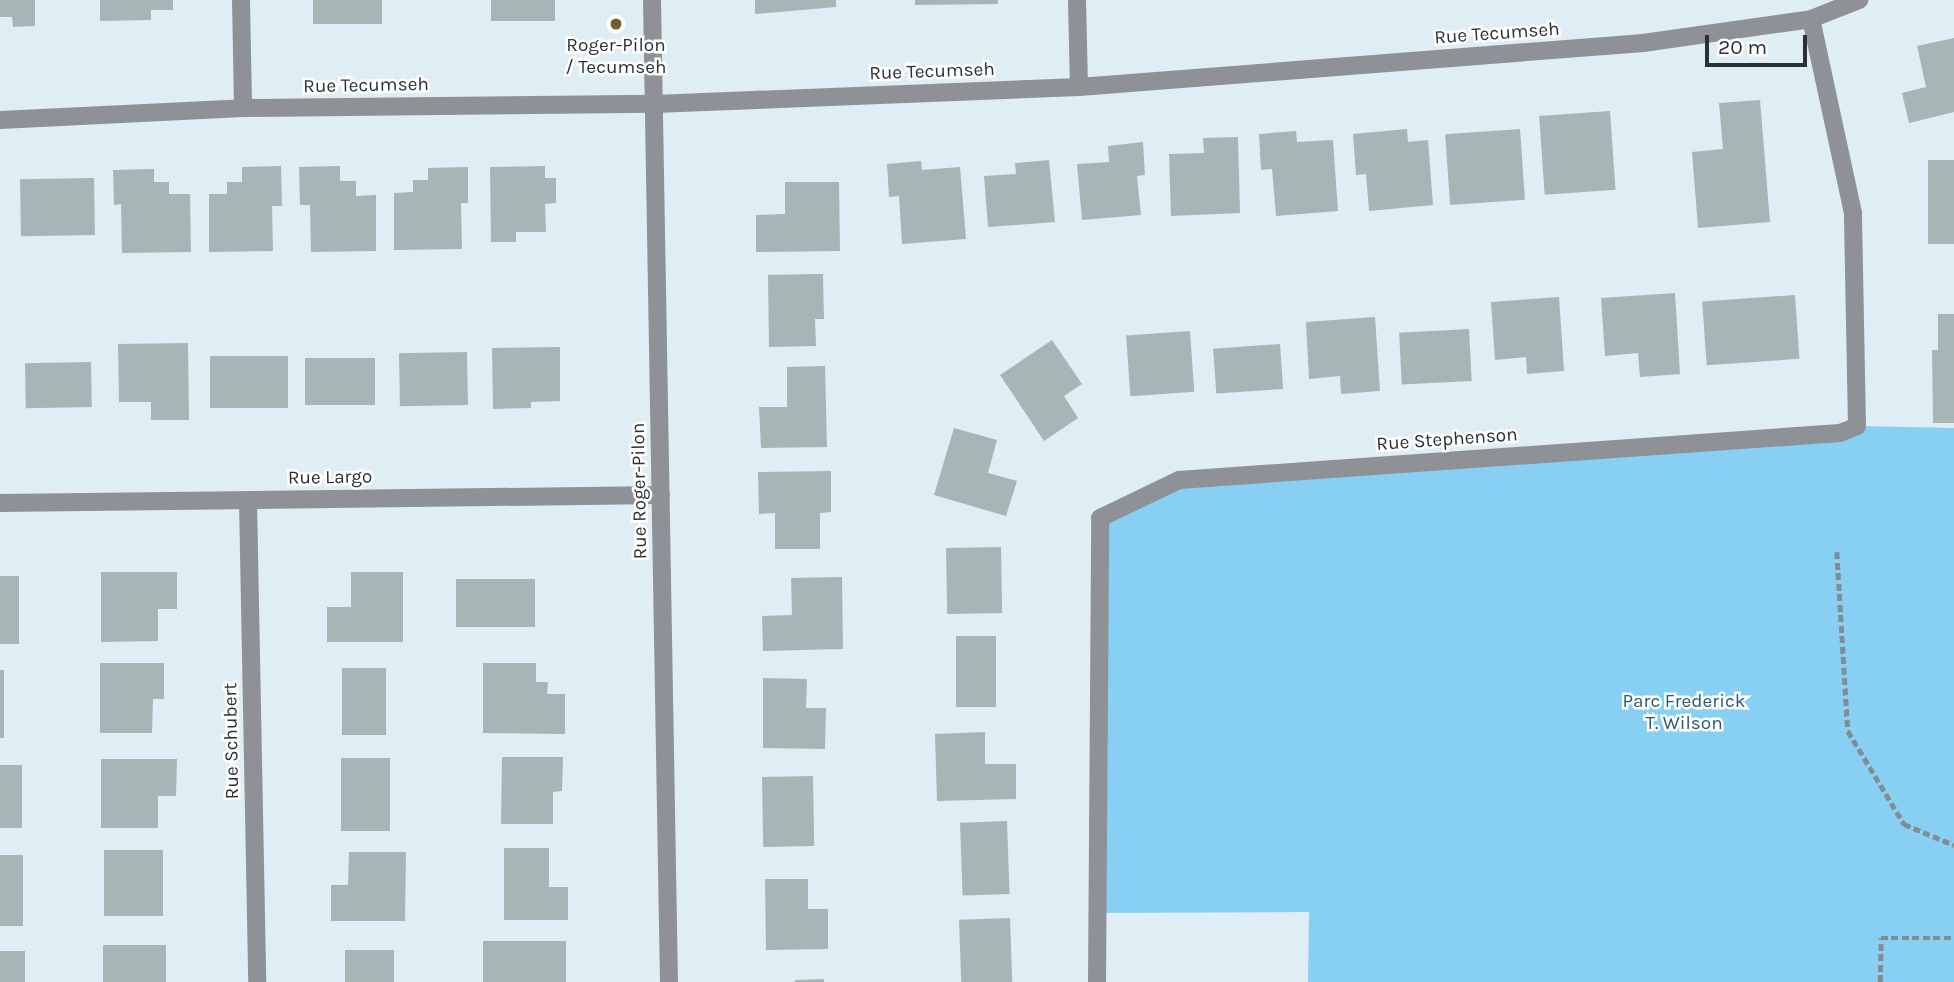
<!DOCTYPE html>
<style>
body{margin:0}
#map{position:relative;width:1954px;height:982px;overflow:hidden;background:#dfedf4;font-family:Karla,sans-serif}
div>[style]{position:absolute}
.green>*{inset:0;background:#87d0f3}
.building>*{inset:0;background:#a6b6b7;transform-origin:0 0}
.path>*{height:4.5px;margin-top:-2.25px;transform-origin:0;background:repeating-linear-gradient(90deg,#838c90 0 7px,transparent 0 10.5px)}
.minor>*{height:18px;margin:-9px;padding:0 9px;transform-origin:9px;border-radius:9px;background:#8e9196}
.dots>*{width:19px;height:19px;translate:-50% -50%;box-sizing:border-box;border:4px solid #fff;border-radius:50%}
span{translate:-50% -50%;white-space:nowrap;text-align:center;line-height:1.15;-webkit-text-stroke:5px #fff;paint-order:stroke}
.street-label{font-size:19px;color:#2b3032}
.poi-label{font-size:19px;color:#2b3032}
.park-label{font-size:19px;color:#2b596e}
.scale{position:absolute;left:1705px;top:35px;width:102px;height:32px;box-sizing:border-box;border:4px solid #2b3032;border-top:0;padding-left:9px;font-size:21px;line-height:24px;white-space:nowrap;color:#2b3032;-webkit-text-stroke:5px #fff;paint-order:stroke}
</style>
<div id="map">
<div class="green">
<i style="clip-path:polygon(1857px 426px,1954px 428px,1954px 982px,1308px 982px,1309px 912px,1099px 913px,1100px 518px,1179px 480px)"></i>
</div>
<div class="building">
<i style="clip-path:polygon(0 0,35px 0,35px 26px,13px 27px,12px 17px,0 17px)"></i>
<i style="clip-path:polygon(100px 0,173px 0,173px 10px,151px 10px,151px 20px,100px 21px)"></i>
<i style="left:313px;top:0;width:69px;height:24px"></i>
<i style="left:491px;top:0;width:64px;height:21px"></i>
<i style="clip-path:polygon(755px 0,836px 0,836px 7px,755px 14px)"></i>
<i style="clip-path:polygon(915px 0,998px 0,998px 4px,915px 5px)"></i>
<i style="clip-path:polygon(1954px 38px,1954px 112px,1909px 123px,1902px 93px,1926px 87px,1917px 46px)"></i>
<i style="clip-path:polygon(1760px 100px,1770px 222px,1698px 228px,1692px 152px,1723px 149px,1719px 103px)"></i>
<i style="left:1610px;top:111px;width:79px;height:71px;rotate:86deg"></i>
<i style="clip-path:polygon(1407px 129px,1408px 142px,1428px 140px,1433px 205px,1369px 211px,1366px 174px,1356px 175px,1353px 134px)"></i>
<i style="left:1520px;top:129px;width:71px;height:75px;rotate:86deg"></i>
<i style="clip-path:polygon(1296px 131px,1297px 142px,1333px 140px,1338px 211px,1276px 216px,1272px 169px,1261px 170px,1259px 134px)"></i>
<i style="clip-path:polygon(1238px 137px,1240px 213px,1171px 216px,1169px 154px,1204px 153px,1203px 138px)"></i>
<i style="clip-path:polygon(1143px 142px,1145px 175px,1137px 176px,1141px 215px,1082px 220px,1077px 164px,1109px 162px,1108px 146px)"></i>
<i style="clip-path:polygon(1049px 160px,1055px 222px,988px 227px,984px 176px,1016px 174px,1015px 163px)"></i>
<i style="left:1954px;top:160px;width:84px;height:26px;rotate:90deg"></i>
<i style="clip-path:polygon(921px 161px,922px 170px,960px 167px,966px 239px,902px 244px,899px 196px,889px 197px,887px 164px)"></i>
<i style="clip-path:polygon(281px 166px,282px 206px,272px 206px,273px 251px,209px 252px,209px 194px,227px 194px,227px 182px,242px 182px,242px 167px)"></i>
<i style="clip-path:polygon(340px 166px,340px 181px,356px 181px,356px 196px,376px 195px,376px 251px,311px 252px,310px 205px,300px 205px,299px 167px)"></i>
<i style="clip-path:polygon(545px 166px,545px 178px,556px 178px,556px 203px,545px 204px,546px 232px,516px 232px,516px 242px,491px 242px,490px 167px)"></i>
<i style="clip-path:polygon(468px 167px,468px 203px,461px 203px,462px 249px,394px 250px,394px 193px,413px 192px,413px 180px,428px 180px,428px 168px)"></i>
<i style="clip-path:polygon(154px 169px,154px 182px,169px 182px,169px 194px,190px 194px,191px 252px,122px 253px,121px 204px,114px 205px,113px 170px)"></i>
<i style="left:94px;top:178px;width:57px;height:74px;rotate:89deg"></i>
<i style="clip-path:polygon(785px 182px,839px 182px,840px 251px,756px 252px,756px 215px,785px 214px)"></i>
<i style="clip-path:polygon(815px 274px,823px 274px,824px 319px,815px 319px,816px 346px,769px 347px,768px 275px)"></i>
<i style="clip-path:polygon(1675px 293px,1680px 374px,1640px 377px,1638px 353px,1605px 356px,1601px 298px)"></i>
<i style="left:1795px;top:295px;width:64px;height:93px;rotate:86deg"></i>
<i style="clip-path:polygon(1559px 297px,1564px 371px,1527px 374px,1526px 357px,1495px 360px,1491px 302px)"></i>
<i style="clip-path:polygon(1938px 314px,1954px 314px,1954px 423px,1933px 423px,1932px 350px,1938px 350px)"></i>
<i style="clip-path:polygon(1375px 317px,1380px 391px,1341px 394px,1340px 376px,1309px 379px,1306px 322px)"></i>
<i style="left:1469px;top:329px;width:52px;height:70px;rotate:87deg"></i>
<i style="left:1190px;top:331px;width:61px;height:64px;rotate:86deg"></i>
<i style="clip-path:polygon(1052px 340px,1082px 384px,1064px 396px,1078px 418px,1044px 441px,1000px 375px)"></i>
<i style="clip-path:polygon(188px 343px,189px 420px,151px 420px,151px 402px,119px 402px,118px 344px)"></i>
<i style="left:1280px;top:344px;width:45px;height:67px;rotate:86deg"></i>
<i style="clip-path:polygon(560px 347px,560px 401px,531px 402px,531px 408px,493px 409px,492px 348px)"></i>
<i style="left:467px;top:352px;width:53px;height:68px;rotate:89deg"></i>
<i style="left:210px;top:356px;width:78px;height:52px"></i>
<i style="left:375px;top:358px;width:47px;height:70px;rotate:90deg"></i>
<i style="left:91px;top:362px;width:45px;height:66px;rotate:89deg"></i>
<i style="clip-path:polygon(825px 366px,827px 447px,761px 448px,759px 407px,787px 407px,787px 367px)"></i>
<i style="clip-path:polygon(954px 428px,997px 440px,988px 473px,1017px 481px,1006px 516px,934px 495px)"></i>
<i style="clip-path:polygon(831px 471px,831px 512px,820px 513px,820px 549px,775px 549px,775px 513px,759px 514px,758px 472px)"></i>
<i style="left:1001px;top:547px;width:66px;height:55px;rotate:89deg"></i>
<i style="clip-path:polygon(101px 572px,177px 572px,177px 609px,158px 609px,158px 641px,101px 642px)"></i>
<i style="clip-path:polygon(351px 572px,403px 572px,403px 642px,327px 642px,327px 607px,351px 607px)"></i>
<i style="left:0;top:576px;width:19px;height:68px"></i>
<i style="clip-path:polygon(842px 577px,843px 649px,763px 651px,762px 616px,792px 615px,791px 578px)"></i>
<i style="left:456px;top:579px;width:79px;height:48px"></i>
<i style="left:956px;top:636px;width:40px;height:71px"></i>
<i style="clip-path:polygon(100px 663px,164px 663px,164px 699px,153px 699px,152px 733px,100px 733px)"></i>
<i style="clip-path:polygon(483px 663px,536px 663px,536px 682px,548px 682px,547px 694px,565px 694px,565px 734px,483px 733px)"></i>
<i style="left:342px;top:668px;width:44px;height:67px"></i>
<i style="left:0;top:670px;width:4px;height:68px"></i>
<i style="clip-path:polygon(763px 678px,807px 679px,806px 708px,826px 708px,825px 749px,763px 748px)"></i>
<i style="clip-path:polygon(985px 732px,985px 764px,1016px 764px,1016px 799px,937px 801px,935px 734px)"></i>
<i style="clip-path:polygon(502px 757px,563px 757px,562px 791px,553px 792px,553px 824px,501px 824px)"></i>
<i style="left:341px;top:758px;width:49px;height:73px"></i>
<i style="clip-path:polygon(101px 759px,177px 759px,176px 796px,158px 796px,158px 828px,101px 828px)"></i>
<i style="left:0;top:765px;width:22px;height:63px"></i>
<i style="left:813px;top:776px;width:70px;height:51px;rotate:89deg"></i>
<i style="left:1007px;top:821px;width:73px;height:47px;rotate:88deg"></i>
<i style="clip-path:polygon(504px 848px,549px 848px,549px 887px,568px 887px,568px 920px,504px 920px)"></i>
<i style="left:104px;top:850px;width:59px;height:66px"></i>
<i style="clip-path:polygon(349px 852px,406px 852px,405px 921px,331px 921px,331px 885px,348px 885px)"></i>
<i style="left:0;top:855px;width:23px;height:71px"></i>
<i style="clip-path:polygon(765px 879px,808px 879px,808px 909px,828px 909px,828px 949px,766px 950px)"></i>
<i style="left:1010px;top:918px;width:64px;height:51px;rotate:88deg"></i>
<i style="left:483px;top:941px;width:83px;height:41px"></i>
<i style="left:103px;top:945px;width:63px;height:37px"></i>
<i style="left:345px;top:950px;width:49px;height:32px"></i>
<i style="left:0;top:951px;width:25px;height:31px"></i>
<i style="clip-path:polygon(824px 979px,824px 982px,795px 982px,795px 980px)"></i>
</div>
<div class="path">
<i style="left:1837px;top:552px;width:179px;rotate:86.5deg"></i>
<i style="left:1848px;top:731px;width:109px;rotate:58.9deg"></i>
<i style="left:1904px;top:824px;width:54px;rotate:22.8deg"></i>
<i style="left:1880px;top:982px;width:44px;rotate:-88.7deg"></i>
<i style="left:1881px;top:938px;width:73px"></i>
</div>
<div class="minor">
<i style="left:241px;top:0;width:108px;rotate:88.9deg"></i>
<i style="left:652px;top:0;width:982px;rotate:89.01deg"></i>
<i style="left:1077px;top:0;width:87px;rotate:88.7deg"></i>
<i style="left:0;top:120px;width:243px;rotate:-2.8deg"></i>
<i style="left:243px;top:108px;width:412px;rotate:-0.6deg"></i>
<i style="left:655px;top:104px;width:424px;rotate:-2.3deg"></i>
<i style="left:1079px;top:87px;width:566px;rotate:-4.46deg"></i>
<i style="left:1643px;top:43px;width:170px;rotate:-8.1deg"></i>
<i style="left:1811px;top:19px;width:52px;rotate:-21.6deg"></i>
<i style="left:248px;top:500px;width:482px;rotate:88.9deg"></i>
<i style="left:0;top:503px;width:661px;rotate:-0.69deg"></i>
<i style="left:1097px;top:982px;width:464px;rotate:-89.6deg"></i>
<i style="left:1100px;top:518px;width:88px;rotate:-25.7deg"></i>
<i style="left:1179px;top:480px;width:663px;rotate:-4.07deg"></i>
<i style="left:1840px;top:433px;width:18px;rotate:-22deg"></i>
<i style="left:1857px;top:426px;width:213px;rotate:-91.1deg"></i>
<i style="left:1853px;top:213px;width:198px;rotate:-102.2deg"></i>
</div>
<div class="dots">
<i style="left:616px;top:24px;background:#765d2e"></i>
</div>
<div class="street-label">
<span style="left:1497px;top:34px;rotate:-4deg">Rue Tecumseh</span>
<span style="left:932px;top:72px;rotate:-2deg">Rue Tecumseh</span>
<span style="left:366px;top:86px;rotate:-1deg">Rue Tecumseh</span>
<span style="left:1447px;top:440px;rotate:-4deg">Rue Stephenson</span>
<span style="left:330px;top:478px;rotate:-1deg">Rue Largo</span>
<span style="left:640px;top:491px;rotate:-91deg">Rue Roger-Pilon</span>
<span style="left:232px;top:741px;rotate:-91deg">Rue Schubert</span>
</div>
<div class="poi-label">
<span style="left:616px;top:57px">Roger-Pilon<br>/ Tecumseh</span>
</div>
<div class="park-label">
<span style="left:1684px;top:713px">Parc Frederick<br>T. Wilson</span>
</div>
<div class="scale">20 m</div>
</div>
